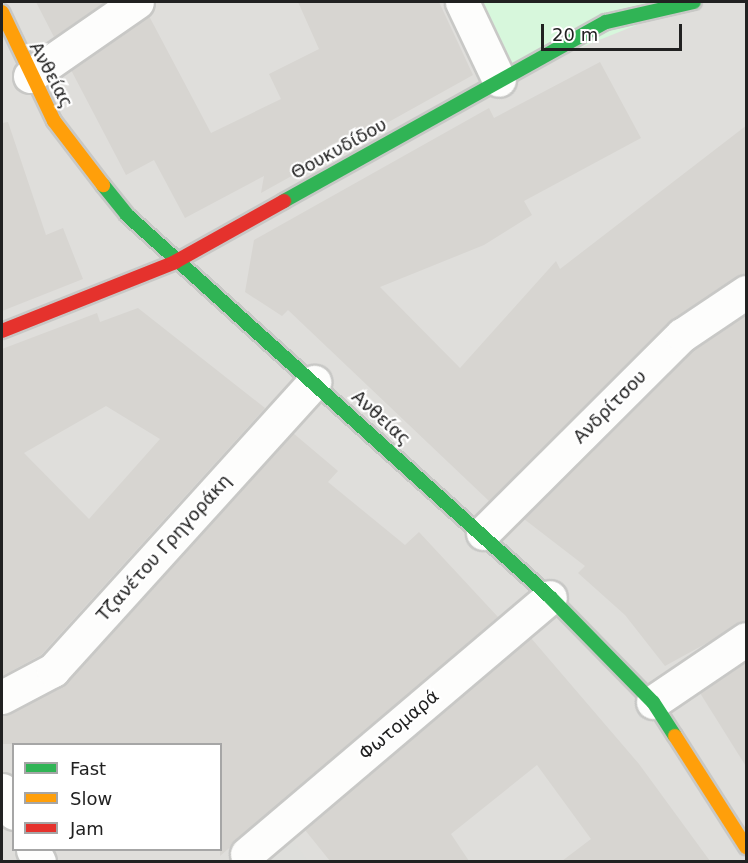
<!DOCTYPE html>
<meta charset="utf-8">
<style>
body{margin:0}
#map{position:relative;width:748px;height:863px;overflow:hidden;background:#f0efea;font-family:"DejaVu Sans",sans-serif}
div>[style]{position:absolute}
.residential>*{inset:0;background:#dfdedb}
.park>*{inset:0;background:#d7f7dc}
.parking>*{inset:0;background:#dededb}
.building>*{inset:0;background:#d7d5d1}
.roads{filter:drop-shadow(2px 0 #c8c8c6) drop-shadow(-2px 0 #c8c8c6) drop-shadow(0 2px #c8c8c6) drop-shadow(0 -2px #c8c8c6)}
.street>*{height:33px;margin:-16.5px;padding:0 16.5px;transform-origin:16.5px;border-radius:16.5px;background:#fdfdfc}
.fast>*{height:14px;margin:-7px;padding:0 7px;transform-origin:7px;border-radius:7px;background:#30b455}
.slow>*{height:14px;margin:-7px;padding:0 7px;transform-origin:7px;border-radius:7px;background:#ff9f0a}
.jam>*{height:14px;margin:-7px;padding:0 7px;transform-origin:7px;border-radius:7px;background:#e5322d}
span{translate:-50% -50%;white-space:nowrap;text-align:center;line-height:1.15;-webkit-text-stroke:4.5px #fff;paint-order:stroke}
.street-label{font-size:18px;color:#212121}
.frame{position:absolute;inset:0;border:3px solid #212121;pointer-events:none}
.legend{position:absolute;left:12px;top:743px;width:210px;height:108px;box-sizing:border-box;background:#fff;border:2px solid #a6a6a6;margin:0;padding:8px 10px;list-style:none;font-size:18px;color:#212121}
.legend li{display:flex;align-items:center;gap:12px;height:30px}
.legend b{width:30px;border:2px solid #a6a6a6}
.scale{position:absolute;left:541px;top:24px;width:141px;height:27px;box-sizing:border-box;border:3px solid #212121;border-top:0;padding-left:8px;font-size:18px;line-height:21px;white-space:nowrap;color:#212121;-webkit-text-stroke:4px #fff;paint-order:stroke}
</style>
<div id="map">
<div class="residential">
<i style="clip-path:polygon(evenodd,2px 2px,746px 2px,746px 861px,2px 862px,2px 2px,14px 744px,220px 744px,220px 850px,14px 850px,14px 744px)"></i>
</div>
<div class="park">
<i style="clip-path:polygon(462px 2px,694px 2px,499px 80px)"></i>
</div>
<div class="parking">
<i style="clip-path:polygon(292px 839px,308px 861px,259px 862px)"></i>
</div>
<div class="building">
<i style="clip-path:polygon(36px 2px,105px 2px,54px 37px)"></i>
<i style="clip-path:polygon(298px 2px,439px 2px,473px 75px,261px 193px,264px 176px,185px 218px,154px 160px,126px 175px,71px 70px,149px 16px,211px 133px,281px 99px,269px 74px,319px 49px)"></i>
<i style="clip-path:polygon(600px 62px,641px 138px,524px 201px,532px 215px,484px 245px,380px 287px,460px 368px,556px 261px,560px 269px,747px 125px,747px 274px,669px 322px,489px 501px,288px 310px,282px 316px,245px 292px,254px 240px,489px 108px,494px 118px)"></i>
<i style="clip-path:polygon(8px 122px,46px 235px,63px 228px,83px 279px,2px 311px,2px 123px)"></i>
<i style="clip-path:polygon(evenodd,138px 308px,265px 408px,41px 655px,2px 676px,2px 349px,97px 313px,100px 322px,138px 308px,106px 406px,160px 439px,89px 519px,24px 453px,106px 406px)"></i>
<i style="clip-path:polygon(747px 314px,747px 621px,665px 666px,625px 615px,578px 573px,585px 566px,524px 519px,694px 350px)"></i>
<i style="clip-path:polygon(293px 433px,338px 471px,328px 482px,405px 545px,419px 532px,498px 617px,220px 856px,220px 744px,2px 744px,2px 716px,67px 683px)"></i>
<i style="clip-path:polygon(531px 638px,639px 764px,710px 861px,562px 861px,591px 839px,537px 765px,451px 834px,469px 861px,330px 861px,305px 830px)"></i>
<i style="clip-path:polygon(747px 661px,747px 768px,700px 693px)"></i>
</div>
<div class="roads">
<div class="street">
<i style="left:462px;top:2px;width:86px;rotate:64.6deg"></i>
<i style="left:30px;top:76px;width:130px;rotate:-34.7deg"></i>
<i style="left:483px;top:533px;width:281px;rotate:-44.9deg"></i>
<i style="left:682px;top:335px;width:77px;rotate:-33.9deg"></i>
<i style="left:2px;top:697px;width:58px;rotate:-27.9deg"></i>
<i style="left:53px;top:670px;width:389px;rotate:-47.8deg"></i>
<i style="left:653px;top:702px;width:112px;rotate:-34.1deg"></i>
<i style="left:2px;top:790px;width:26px;rotate:62deg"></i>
<i style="left:33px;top:850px;width:13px;rotate:63deg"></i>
<i style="left:247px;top:854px;width:397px;rotate:-40.3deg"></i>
</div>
<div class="fast">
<i style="left:103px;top:185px;width:38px;rotate:51deg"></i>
<i style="left:127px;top:215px;width:570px;rotate:42.08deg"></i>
<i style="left:550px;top:597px;width:147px;rotate:45.6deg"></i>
<i style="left:653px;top:702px;width:40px;rotate:57.1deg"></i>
<i style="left:284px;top:201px;width:368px;rotate:-29.1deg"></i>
<i style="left:606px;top:22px;width:90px;rotate:-12.8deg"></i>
</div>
<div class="slow">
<i style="left:2px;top:12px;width:121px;rotate:64.5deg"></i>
<i style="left:54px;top:121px;width:81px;rotate:52.6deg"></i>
<i style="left:675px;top:736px;width:132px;rotate:57.4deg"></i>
</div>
<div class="jam">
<i style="left:2px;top:331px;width:186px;rotate:-21.7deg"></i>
<i style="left:175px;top:262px;width:125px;rotate:-29.2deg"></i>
</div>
</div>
<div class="street-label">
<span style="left:51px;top:75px;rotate:62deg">Ανθείας</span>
<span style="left:339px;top:149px;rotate:-29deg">Θουκυδίδου</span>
<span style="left:610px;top:407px;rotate:-45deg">Ανδρίτσου</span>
<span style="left:381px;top:418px;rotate:42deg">Ανθείας</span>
<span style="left:164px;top:548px;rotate:-48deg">Τζανέτου Γρηγοράκη</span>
<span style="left:399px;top:725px;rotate:-40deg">Φωτομαρά</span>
</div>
<div class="frame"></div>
<ul class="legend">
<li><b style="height:8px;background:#30b455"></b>Fast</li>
<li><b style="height:8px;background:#ff9f0a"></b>Slow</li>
<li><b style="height:8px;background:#e5322d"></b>Jam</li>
</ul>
<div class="scale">20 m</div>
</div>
